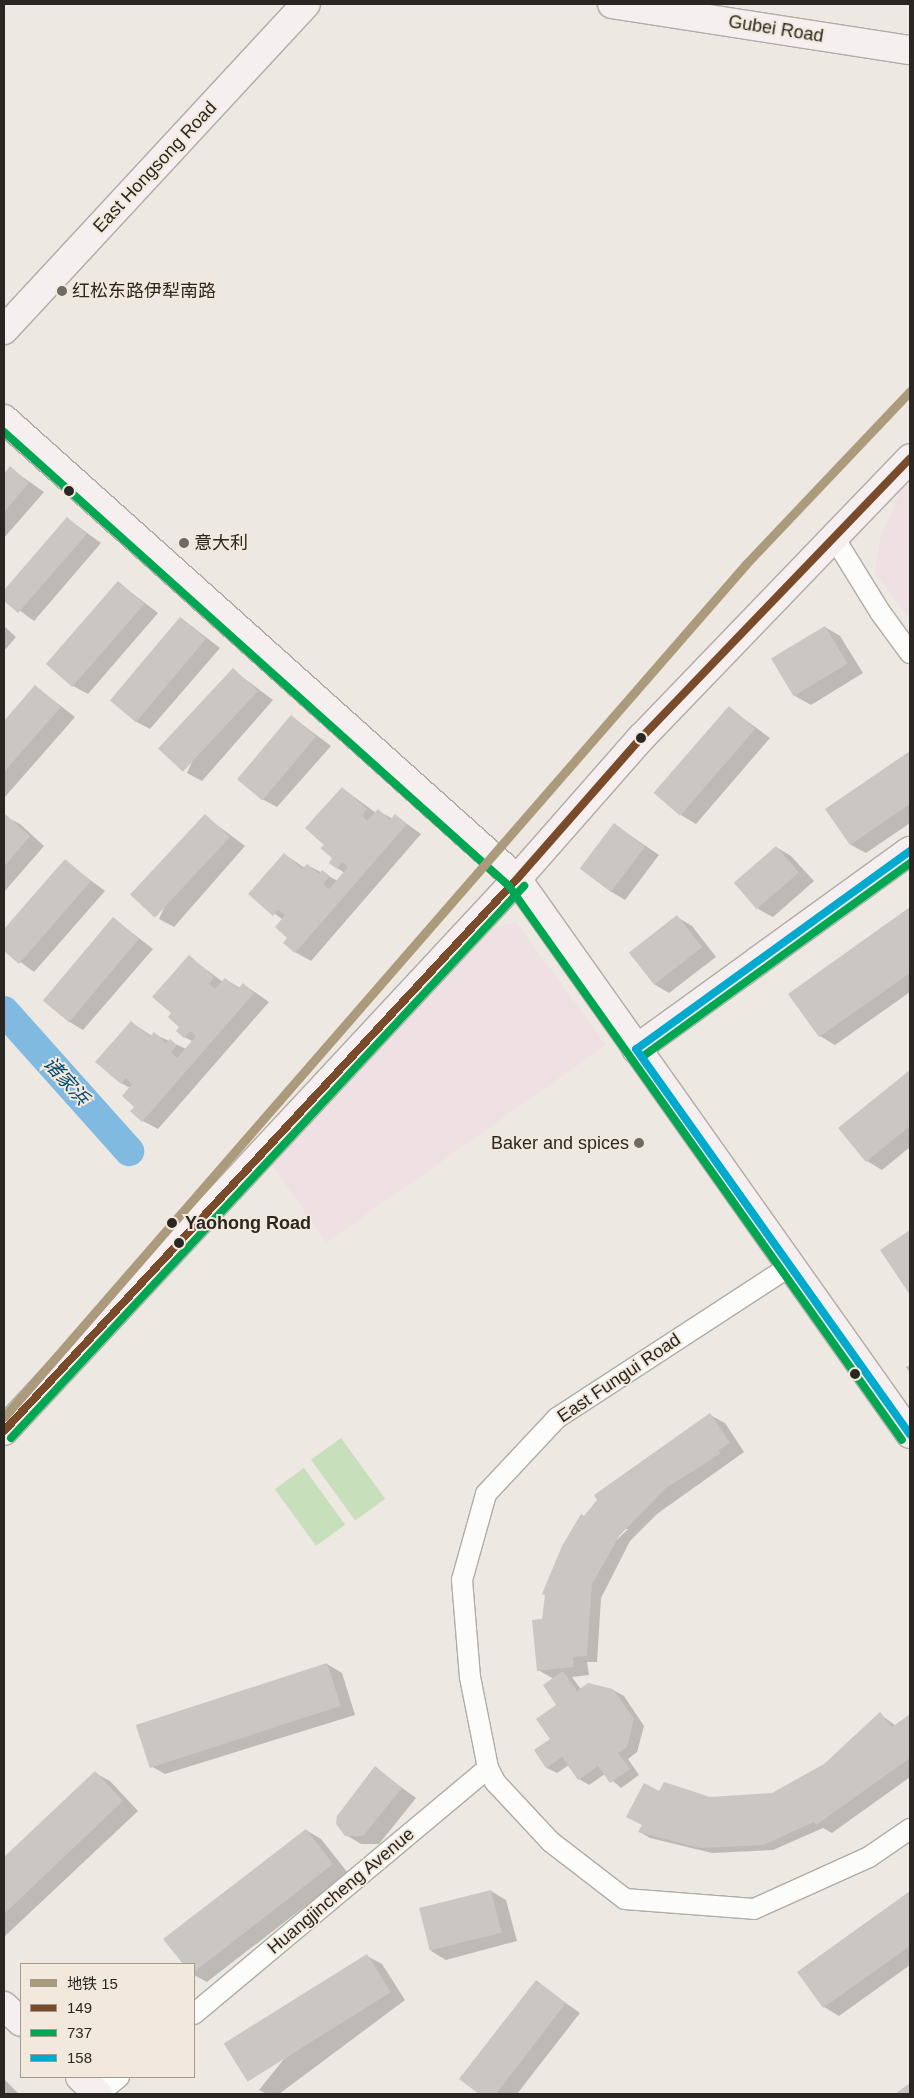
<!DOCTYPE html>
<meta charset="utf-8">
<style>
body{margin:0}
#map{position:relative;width:914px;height:2098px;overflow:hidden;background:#ede8e1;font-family:Helvetica,"Noto Sans SC",sans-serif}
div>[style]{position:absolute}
.education>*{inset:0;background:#efe0e3}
.green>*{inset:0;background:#c7dfba;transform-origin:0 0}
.shadow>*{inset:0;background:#0003}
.river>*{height:30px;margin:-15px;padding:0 15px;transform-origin:15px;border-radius:15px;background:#80bae0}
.building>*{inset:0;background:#cac6c1;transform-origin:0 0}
.roads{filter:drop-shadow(1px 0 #b0aca6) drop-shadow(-1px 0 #b0aca6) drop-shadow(0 1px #b0aca6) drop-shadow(0 -1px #b0aca6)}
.street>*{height:20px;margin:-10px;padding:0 10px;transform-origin:10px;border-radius:10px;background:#fcfcfa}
.secondary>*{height:28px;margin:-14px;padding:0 14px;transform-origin:14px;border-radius:14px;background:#f5f0ef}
.bus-1>*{height:8px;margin:-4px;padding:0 4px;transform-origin:4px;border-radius:4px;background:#7a4b2a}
.bus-2>*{height:8px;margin:-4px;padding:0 4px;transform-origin:4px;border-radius:4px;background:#00a651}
.bus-3>*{height:8px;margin:-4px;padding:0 4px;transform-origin:4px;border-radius:4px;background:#00a9ce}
.metro-1>*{height:9px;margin:-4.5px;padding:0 4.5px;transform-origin:4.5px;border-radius:4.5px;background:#ac9a7c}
.dots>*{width:14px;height:14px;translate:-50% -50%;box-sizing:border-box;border:2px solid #f2e9dc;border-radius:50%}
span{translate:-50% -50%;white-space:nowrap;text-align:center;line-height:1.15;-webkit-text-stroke:4px #f2e9dc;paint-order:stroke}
.street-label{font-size:18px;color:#2a2722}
.poi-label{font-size:18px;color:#2a2722}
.left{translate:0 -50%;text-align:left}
.right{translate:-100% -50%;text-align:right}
.stop-label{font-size:18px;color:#2a2722;font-weight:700}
.water-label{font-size:19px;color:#03496f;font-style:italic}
.frame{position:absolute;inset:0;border:5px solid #2a2722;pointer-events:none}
.legend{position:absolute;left:20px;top:1963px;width:175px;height:115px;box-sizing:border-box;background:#f2e9dc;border:1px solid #a29b92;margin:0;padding:6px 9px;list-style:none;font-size:15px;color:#2a2722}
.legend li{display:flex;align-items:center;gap:10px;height:25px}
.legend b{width:25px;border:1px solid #a29b92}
</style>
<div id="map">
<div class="education">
<i style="clip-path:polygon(910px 479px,910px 619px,875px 573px,880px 539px,902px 488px)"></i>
<i style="clip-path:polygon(516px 922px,606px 1045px,326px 1243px,271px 1163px,490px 929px)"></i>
</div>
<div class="green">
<i style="left:341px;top:1438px;width:75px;height:37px;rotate:54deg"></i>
<i style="left:304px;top:1468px;width:70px;height:36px;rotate:54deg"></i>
</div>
<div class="shadow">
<i style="clip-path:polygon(10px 468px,44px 492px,4px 538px,4px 475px)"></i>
<i style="clip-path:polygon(68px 519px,101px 543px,34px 621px,4px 599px,4px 592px)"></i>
<i style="clip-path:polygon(119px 583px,158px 613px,88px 694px,73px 686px)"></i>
<i style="clip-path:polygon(181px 618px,220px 648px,150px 729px,135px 721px)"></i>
<i style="clip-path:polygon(4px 626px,16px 637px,4px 651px)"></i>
<i style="clip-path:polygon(825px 627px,840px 636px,863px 673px,811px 705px,795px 696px)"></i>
<i style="clip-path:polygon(233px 670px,273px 700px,202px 781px,187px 773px)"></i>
<i style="clip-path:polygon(35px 686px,75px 717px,4px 798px,4px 722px)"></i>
<i style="clip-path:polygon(729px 708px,770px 738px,696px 824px,681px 815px)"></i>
<i style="clip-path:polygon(291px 716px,331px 746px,277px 807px,262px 799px)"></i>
<i style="clip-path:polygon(910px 752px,910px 823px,866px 853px,851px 845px,827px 809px)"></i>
<i style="clip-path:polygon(342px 788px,376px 813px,378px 811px,393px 819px,396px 816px,421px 834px,311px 961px,295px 952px,283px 920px,250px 894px,284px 854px,305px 868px,307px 865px,338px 881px,345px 873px,337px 868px,326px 844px)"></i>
<i style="clip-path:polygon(4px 816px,20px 824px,44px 846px,4px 892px)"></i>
<i style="clip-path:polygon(205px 816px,245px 846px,174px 927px,159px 919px)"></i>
<i style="clip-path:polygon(615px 825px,659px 855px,625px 900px,610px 891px)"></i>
<i style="clip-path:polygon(776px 847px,791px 856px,814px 881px,773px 917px,758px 909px)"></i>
<i style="clip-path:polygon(65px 861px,105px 891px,34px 972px,4px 950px,4px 931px)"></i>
<i style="clip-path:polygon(910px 909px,910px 992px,835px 1045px,820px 1036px,790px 994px)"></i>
<i style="clip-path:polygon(677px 917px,692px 926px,716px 957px,669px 993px,654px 984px)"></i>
<i style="clip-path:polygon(113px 918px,153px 949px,83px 1030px,68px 1021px)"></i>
<i style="clip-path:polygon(189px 957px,223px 982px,225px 979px,240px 988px,243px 984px,269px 1002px,158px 1129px,143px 1121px,130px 1088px,121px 1083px,132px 1023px,152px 1036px,154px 1034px,186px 1049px,192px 1041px,184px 1037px,173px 1013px)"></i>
<i style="clip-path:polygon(910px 1072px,910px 1147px,882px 1170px,867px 1161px,840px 1128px)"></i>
<i style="clip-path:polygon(910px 1231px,910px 1293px,882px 1250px)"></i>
<i style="clip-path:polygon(910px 1365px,910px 1373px,906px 1367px)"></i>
<i style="clip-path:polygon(evenodd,710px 1415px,725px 1423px,744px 1452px,657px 1514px,630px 1541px,601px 1598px,597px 1662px,587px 1662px,589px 1675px,572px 1677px,581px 1689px,613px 1690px,624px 1696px,644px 1726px,637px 1752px,628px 1759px,639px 1775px,621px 1788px,605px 1774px,589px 1785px,579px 1779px,569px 1765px,557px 1773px,547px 1768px,535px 1751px,552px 1739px,558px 1705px,554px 1679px,538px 1670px,546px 1595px,585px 1518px,710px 1415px,624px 1529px,628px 1529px,617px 1540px,615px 1538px,624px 1529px)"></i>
<i style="clip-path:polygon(327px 1664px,342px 1673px,355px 1715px,165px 1774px,149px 1765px)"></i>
<i style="clip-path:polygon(880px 1714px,896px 1726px,910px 1716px,910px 1777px,832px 1833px,823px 1828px,773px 1850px,712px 1853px,650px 1838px,640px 1832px,660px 1793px,710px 1799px,773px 1795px,824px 1765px)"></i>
<i style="clip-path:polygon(375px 1768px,416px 1798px,379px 1844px,361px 1844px,346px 1835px)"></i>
<i style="clip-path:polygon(95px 1773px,110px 1781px,138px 1811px,4px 1937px,4px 1858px)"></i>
<i style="clip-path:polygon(306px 1830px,321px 1839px,348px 1873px,207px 1982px,194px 1975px,194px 1964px,184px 1964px,165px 1939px)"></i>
<i style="clip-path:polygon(491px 1891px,506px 1900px,517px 1941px,446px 1960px,431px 1951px)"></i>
<i style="clip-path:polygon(910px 1892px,910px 1965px,839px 2016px,824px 2007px,798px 1972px)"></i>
<i style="clip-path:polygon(367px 1956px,382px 1964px,405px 2000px,279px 2094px,267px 2094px,259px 2090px)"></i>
<i style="clip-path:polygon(536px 1982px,580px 2013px,517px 2094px,481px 2094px,461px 2079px)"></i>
<i style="clip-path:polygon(4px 2079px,19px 2094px,4px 2094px)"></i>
</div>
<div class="river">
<i style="left:4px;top:1011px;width:188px;rotate:48.2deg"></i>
</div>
<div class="building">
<i style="clip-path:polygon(10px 466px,29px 483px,4px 512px,4px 474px)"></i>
<i style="clip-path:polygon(67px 517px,87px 534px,18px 613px,4px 601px,4px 590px)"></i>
<i style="left:118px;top:581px;width:35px;height:110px;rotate:41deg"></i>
<i style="left:180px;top:617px;width:34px;height:109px;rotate:40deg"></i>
<i style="left:825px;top:626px;width:44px;height:63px;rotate:59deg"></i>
<i style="left:233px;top:668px;width:34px;height:110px;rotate:43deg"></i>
<i style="clip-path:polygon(35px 685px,61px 707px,4px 772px,4px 721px)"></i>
<i style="left:729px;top:706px;width:35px;height:115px;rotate:41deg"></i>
<i style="left:291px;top:715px;width:33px;height:84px;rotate:40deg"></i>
<i style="clip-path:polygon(910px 751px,910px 804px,850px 845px,825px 809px)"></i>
<i style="clip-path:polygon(342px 787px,367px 809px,362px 815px,367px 821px,378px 809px,390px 820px,395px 814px,407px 824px,295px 953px,283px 943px,287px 938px,275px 927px,285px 915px,278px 910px,273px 916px,248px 894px,284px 853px,302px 869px,307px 864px,319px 874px,322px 870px,330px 876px,323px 884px,329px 889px,348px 867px,342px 862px,337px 869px,329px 863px,332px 858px,320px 848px,324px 845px,305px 828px)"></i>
<i style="clip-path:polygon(4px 813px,30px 836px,4px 867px)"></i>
<i style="left:205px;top:814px;width:34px;height:110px;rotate:43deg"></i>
<i style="left:614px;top:823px;width:39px;height:57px;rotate:37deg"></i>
<i style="left:776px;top:846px;width:35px;height:56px;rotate:49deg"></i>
<i style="clip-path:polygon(65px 859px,91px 881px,19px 964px,4px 951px,4px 929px)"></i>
<i style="clip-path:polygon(910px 907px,910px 973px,819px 1037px,788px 994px)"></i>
<i style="left:677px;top:915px;width:41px;height:61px;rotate:52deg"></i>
<i style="left:113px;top:917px;width:34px;height:109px;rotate:40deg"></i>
<i style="clip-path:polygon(189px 955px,214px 977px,209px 984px,215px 989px,225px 978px,238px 989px,243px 983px,254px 993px,142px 1122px,130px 1111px,134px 1107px,122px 1096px,132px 1084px,126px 1078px,121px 1084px,95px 1062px,131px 1021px,150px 1037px,154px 1032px,166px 1043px,170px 1039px,177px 1045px,171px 1052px,177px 1058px,196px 1036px,190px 1031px,184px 1038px,176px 1031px,179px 1027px,168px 1017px,171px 1013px,152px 997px)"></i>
<i style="clip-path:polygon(910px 1070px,910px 1126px,866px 1162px,838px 1128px)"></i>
<i style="clip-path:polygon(910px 1230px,910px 1295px,880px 1250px)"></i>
<i style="clip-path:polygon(710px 1413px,730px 1443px,719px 1450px,720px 1454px,666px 1488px,620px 1535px,592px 1584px,587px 1656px,573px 1657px,574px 1667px,537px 1671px,532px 1620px,542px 1619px,545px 1595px,542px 1594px,562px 1546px,581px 1514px,584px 1516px,597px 1500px,594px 1495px)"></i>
<i style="left:327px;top:1663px;width:45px;height:201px;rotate:72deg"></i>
<i style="clip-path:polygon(563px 1671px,577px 1691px,588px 1683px,613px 1689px,634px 1719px,627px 1747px,618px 1753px,630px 1769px,610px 1783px,598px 1766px,578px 1780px,562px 1757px,546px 1768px,534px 1750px,550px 1739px,536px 1719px,556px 1705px,543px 1685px)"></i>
<i style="clip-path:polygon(880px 1712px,892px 1727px,910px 1714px,910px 1758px,816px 1825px,814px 1822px,763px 1845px,700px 1848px,638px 1832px,642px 1825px,626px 1817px,644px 1783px,659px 1791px,664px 1782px,710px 1797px,772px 1793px,824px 1764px)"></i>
<i style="clip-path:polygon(375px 1766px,402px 1788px,363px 1836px,345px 1836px,336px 1824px,337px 1816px)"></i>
<i style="clip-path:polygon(95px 1771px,123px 1801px,4px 1914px,4px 1857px)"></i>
<i style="clip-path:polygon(306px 1829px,333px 1864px,194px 1972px,194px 1964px,183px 1964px,163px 1939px)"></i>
<i style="left:491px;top:1890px;width:44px;height:74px;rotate:76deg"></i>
<i style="clip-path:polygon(910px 1891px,910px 1946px,823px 2008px,797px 1972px)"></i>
<i style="left:367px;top:1954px;width:45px;height:169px;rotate:58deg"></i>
<i style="clip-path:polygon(536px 1980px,566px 2003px,496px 2094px,479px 2094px,459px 2079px)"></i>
<i style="clip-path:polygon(910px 2083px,910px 2094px,895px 2094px)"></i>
</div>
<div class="roads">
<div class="street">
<i style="left:835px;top:539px;width:86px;rotate:58.3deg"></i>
<i style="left:880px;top:612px;width:51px;rotate:53.8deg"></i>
<i style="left:790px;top:1266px;width:278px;rotate:146.9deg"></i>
<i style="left:557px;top:1418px;width:104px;rotate:133.1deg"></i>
<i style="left:486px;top:1494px;width:89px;rotate:105.6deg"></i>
<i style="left:462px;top:1580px;width:97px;rotate:85.3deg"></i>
<i style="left:470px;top:1677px;width:93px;rotate:78.8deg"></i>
<i style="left:488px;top:1768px;width:16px;rotate:63deg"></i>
<i style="left:495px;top:1782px;width:82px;rotate:47deg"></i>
<i style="left:551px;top:1842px;width:93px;rotate:37.6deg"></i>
<i style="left:625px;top:1899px;width:129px;rotate:4.4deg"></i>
<i style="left:754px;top:1909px;width:126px;rotate:-24.3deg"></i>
<i style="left:869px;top:1857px;width:50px;rotate:-34.3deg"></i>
<i style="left:194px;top:2014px;width:383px;rotate:-39.9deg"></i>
<i style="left:98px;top:2094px;width:27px;rotate:-39deg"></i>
</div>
<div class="secondary">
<i style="left:612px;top:4px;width:302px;rotate:8.8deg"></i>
<i style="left:4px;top:330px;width:444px;rotate:-47.2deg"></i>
<i style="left:4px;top:419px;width:689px;rotate:41.88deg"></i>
<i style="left:517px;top:879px;width:680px;rotate:54.7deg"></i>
<i style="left:636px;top:1049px;width:338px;rotate:-35.9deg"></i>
<i style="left:4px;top:1431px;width:754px;rotate:-47.1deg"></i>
<i style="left:517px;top:879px;width:188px;rotate:-48.7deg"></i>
<i style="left:641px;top:738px;width:388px;rotate:-46.1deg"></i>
<i style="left:4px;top:2006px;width:23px;rotate:43deg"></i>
<i style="left:80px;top:2077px;width:25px;rotate:43deg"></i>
</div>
</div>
<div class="bus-1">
<i style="left:4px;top:1431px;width:754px;rotate:-47.1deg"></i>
<i style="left:517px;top:879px;width:188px;rotate:-48.7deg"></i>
<i style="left:641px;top:738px;width:388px;rotate:-46.1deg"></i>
</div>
<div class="bus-2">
<i style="left:4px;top:432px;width:679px;rotate:41.96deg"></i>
<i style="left:509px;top:886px;width:679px;rotate:54.65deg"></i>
<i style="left:642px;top:1057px;width:331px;rotate:-35.9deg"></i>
<i style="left:11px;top:1438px;width:754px;rotate:-47.1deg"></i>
</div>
<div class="bus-3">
<i style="left:910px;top:851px;width:338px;rotate:144.1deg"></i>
<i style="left:636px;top:1049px;width:473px;rotate:54.6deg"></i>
</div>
<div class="metro-1">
<i style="left:4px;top:1417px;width:1131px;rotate:-48.98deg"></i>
<i style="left:746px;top:564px;width:238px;rotate:-46.5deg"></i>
</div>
<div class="dots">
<i style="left:62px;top:291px;background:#6e6b65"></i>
<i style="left:69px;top:491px;background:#2a2722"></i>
<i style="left:184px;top:543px;background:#6e6b65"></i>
<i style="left:641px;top:738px;background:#2a2722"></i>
<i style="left:639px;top:1143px;background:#6e6b65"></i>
<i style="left:172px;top:1223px;background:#2a2722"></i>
<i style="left:179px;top:1243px;background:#2a2722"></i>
<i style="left:855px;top:1374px;background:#2a2722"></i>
</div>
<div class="street-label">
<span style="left:776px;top:29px;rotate:9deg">Gubei Road</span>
<span style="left:155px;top:167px;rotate:-47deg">East Hongsong Road</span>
<span style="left:619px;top:1378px;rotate:-34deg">East Fungui Road</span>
<span style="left:341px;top:1891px;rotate:-40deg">Huangjincheng Avenue</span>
</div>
<div class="poi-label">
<span class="left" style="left:72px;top:291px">红松东路伊犁南路</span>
<span class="left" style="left:194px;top:543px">意大利</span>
<span class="right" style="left:629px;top:1143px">Baker and spices</span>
</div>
<div class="stop-label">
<span class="left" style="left:185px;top:1223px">Yaohong Road</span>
</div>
<div class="water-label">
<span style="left:66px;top:1081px;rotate:48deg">诸家浜</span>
</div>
<div class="frame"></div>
<ul class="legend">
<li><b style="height:6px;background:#ac9a7c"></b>地铁 15</li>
<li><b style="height:6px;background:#7a4b2a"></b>149</li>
<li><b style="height:6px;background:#00a651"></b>737</li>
<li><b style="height:6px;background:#00a9ce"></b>158</li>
</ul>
</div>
